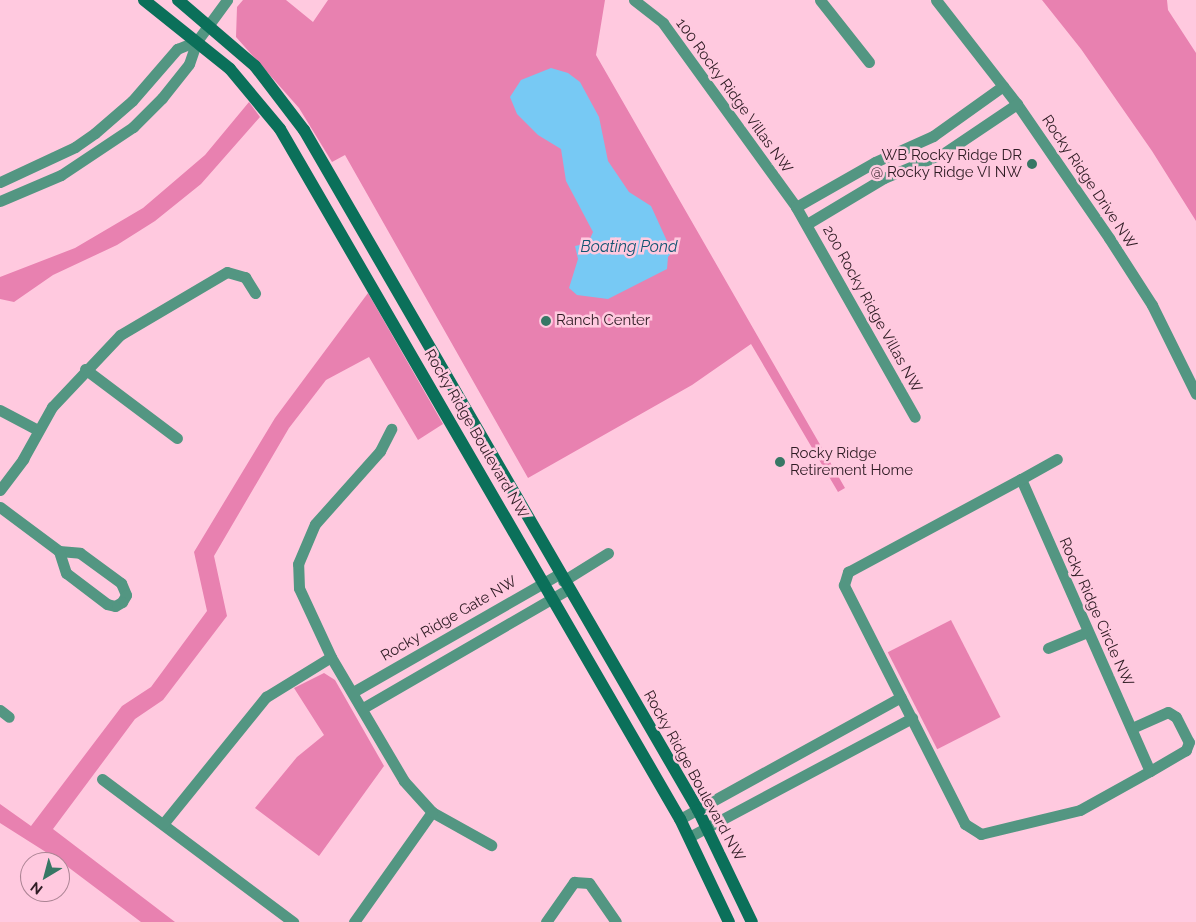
<!DOCTYPE html>
<style>
body{margin:0}
#map{position:relative;width:1196px;height:922px;overflow:hidden;background:#ffc9df;font-family:Raleway,sans-serif}
div>[style]{position:absolute}
.green>*{inset:0;background:#e881b0;transform-origin:0 0}
.water>*{inset:0;background:#77c9f4}
.street>*{height:11px;margin:-5.5px;padding:0 5.5px;transform-origin:5.5px;border-radius:5.5px;background:#539682}
.secondary>*{height:12px;margin:-6px;padding:0 6px;transform-origin:6px;border-radius:6px;background:#0b705a}
.dots>*{width:14px;height:14px;translate:-50% -50%;box-sizing:border-box;border:2px solid #ffc9df;border-radius:50%}
span{translate:-50% -50%;white-space:nowrap;text-align:center;line-height:1.15;-webkit-text-stroke:5px #ffc9df;paint-order:stroke}
.street-label{font-size:15px;color:#2f1c24}
.poi-label{font-size:15px;color:#2f1c24}
.right{translate:-100% -50%;text-align:right}
.left{translate:0 -50%;text-align:left}
.water-label{font-size:16px;color:#125572;font-style:italic}
.north{position:absolute;left:20px;top:852px;width:50px;height:50px;box-sizing:border-box;background:#ffc9df;border:1px solid #ac8494;border-radius:50%;rotate:217deg;font-size:14px;font-weight:700;line-height:20px;text-align:center;color:#2f1c24}
.north::after{content:'';display:block;margin:auto;width:18px;height:22px;background:#377765;clip-path:polygon(50% 0,100% 100%,50% 72%,0 100%)}
</style>
<div id="map">
<div class="green">
<i style="clip-path:polygon(243px 0,286px 0,313px 22px,328px 0,605px 0,596px 55px,845px 488px,838px 492px,751px 344px,692px 385px,528px 478px,345px 155px,332px 162px,299px 108px,236px 37px,237px 7px)"></i>
<i style="clip-path:polygon(1042px 0,1167px 0,1168px 10px,1196px 53px,1196px 221px,1152px 151px,1081px 49px)"></i>
<i style="clip-path:polygon(249px 102px,260px 117px,201px 184px,155px 221px,117px 245px,53px 275px,14px 302px,0 299px,0 277px,75px 248px,143px 208px,205px 155px)"></i>
<i style="clip-path:polygon(368px 293px,443px 424px,418px 440px,369px 357px,326px 380px,289px 428px,214px 556px,227px 616px,163px 700px,135px 719px,53px 829px,175px 922px,141px 922px,60px 861px,0 823px,0 804px,31px 826px,122px 706px,151px 687px,207px 611px,194px 552px,275px 418px)"></i>
<i style="left:951px;top:620px;width:109px;height:71px;rotate:63deg"></i>
<i style="clip-path:polygon(324px 673px,335px 680px,384px 766px,319px 856px,255px 808px,297px 757px,324px 735px,294px 688px)"></i>
</div>
<div class="water">
<i style="clip-path:polygon(551px 68px,568px 73px,580px 82px,599px 117px,608px 161px,629px 192px,651px 206px,672px 252px,668px 257px,667px 269px,608px 299px,577px 295px,569px 288px,578px 259px,575px 246px,588px 243px,593px 232px,566px 181px,561px 149px,538px 135px,517px 114px,510px 97px,521px 80px)"></i>
</div>
<div class="street">
<i style="left:634px;top:0;width:37px;rotate:38deg"></i>
<i style="left:663px;top:23px;width:227px;rotate:54.1deg"></i>
<i style="left:796px;top:207px;width:241px;rotate:60.5deg"></i>
<i style="left:820px;top:0;width:79px;rotate:51.7deg"></i>
<i style="left:936px;top:0;width:132px;rotate:52.1deg"></i>
<i style="left:1017px;top:104px;width:163px;rotate:55.5deg"></i>
<i style="left:1109px;top:238px;width:80px;rotate:57.3deg"></i>
<i style="left:1152px;top:305px;width:99px;rotate:63.7deg"></i>
<i style="left:0;top:182px;width:83px;rotate:-25deg"></i>
<i style="left:75px;top:147px;width:24px;rotate:-35deg"></i>
<i style="left:95px;top:133px;width:49px;rotate:-40.9deg"></i>
<i style="left:132px;top:101px;width:69px;rotate:-49.1deg"></i>
<i style="left:177px;top:49px;width:22px;rotate:-22deg"></i>
<i style="left:0;top:201px;width:66px;rotate:-23.1deg"></i>
<i style="left:61px;top:175px;width:87px;rotate:-33.7deg"></i>
<i style="left:133px;top:127px;width:41px;rotate:-45deg"></i>
<i style="left:162px;top:98px;width:43px;rotate:-51.5deg"></i>
<i style="left:189px;top:64px;width:24px;rotate:-71deg"></i>
<i style="left:197px;top:41px;width:51px;rotate:-53.8deg"></i>
<i style="left:796px;top:207px;width:91px;rotate:-29.7deg"></i>
<i style="left:875px;top:162px;width:64px;rotate:-24.1deg"></i>
<i style="left:933px;top:136px;width:86px;rotate:-35.5deg"></i>
<i style="left:807px;top:224px;width:90px;rotate:-30.9deg"></i>
<i style="left:884px;top:178px;width:65px;rotate:-22.6deg"></i>
<i style="left:944px;top:153px;width:88px;rotate:-33.9deg"></i>
<i style="left:85px;top:369px;width:115px;rotate:36.9deg"></i>
<i style="left:0;top:410px;width:43px;rotate:27.8deg"></i>
<i style="left:1021px;top:479px;width:319px;rotate:66.2deg"></i>
<i style="left:1150px;top:771px;width:80px;rotate:150.9deg"></i>
<i style="left:1080px;top:810px;width:102px;rotate:166.4deg"></i>
<i style="left:981px;top:834px;width:19px;rotate:-148deg"></i>
<i style="left:965px;top:824px;width:268px;rotate:-116.9deg"></i>
<i style="left:844px;top:585px;width:14px;rotate:-73deg"></i>
<i style="left:848px;top:572px;width:196px;rotate:-28.3deg"></i>
<i style="left:1021px;top:479px;width:41px;rotate:-29.1deg"></i>
<i style="left:0;top:490px;width:39px;rotate:-53deg"></i>
<i style="left:23px;top:459px;width:60px;rotate:-60.9deg"></i>
<i style="left:52px;top:407px;width:99px;rotate:-46.6deg"></i>
<i style="left:120px;top:335px;width:124px;rotate:-30.5deg"></i>
<i style="left:227px;top:272px;width:19px;rotate:16deg"></i>
<i style="left:245px;top:277px;width:19px;rotate:58deg"></i>
<i style="left:0;top:507px;width:74px;rotate:36.7deg"></i>
<i style="left:59px;top:551px;width:21px;rotate:5deg"></i>
<i style="left:80px;top:553px;width:51px;rotate:36.2deg"></i>
<i style="left:121px;top:583px;width:13px;rotate:67deg"></i>
<i style="left:126px;top:595px;width:8px;rotate:120deg"></i>
<i style="left:122px;top:602px;width:8px;rotate:150deg"></i>
<i style="left:115px;top:606px;width:8px;rotate:-166deg"></i>
<i style="left:107px;top:604px;width:51px;rotate:-142.9deg"></i>
<i style="left:66px;top:573px;width:23px;rotate:-108deg"></i>
<i style="left:563px;top:581px;width:53px;rotate:-31.9deg"></i>
<i style="left:1048px;top:648px;width:42px;rotate:-22.3deg"></i>
<i style="left:353px;top:692px;width:237px;rotate:-29.8deg"></i>
<i style="left:363px;top:708px;width:237px;rotate:-30.1deg"></i>
<i style="left:0;top:710px;width:11px;rotate:38deg"></i>
<i style="left:1132px;top:728px;width:39px;rotate:-24deg"></i>
<i style="left:1168px;top:712px;width:9px;rotate:32deg"></i>
<i style="left:1176px;top:717px;width:28px;rotate:63deg"></i>
<i style="left:1189px;top:742px;width:9px;rotate:111deg"></i>
<i style="left:1186px;top:750px;width:42px;rotate:149.7deg"></i>
<i style="left:102px;top:779px;width:239px;rotate:36.8deg"></i>
<i style="left:432px;top:812px;width:68px;rotate:29.2deg"></i>
<i style="left:680px;top:819px;width:252px;rotate:-28.9deg"></i>
<i style="left:163px;top:824px;width:164px;rotate:-51deg"></i>
<i style="left:266px;top:697px;width:76px;rotate:-31.6deg"></i>
<i style="left:689px;top:837px;width:253px;rotate:-28.1deg"></i>
<i style="left:354px;top:922px;width:135px;rotate:-54.7deg"></i>
<i style="left:432px;top:812px;width:42px;rotate:-132.1deg"></i>
<i style="left:404px;top:781px;width:144px;rotate:-120.5deg"></i>
<i style="left:331px;top:657px;width:76px;rotate:-114.9deg"></i>
<i style="left:299px;top:588px;width:24px;rotate:-92deg"></i>
<i style="left:298px;top:564px;width:43px;rotate:-67deg"></i>
<i style="left:315px;top:524px;width:98px;rotate:-48.3deg"></i>
<i style="left:380px;top:451px;width:25px;rotate:-63deg"></i>
<i style="left:546px;top:922px;width:49px;rotate:-55deg"></i>
<i style="left:574px;top:882px;width:15px;rotate:4deg"></i>
<i style="left:589px;top:883px;width:47px;rotate:55.3deg"></i>
</div>
<div class="secondary">
<i style="left:144px;top:0;width:110px;rotate:38.7deg"></i>
<i style="left:230px;top:69px;width:78px;rotate:50.2deg"></i>
<i style="left:280px;top:129px;width:798px;rotate:59.9deg"></i>
<i style="left:680px;top:819px;width:114px;rotate:64.6deg"></i>
<i style="left:178px;top:0;width:101px;rotate:40.6deg"></i>
<i style="left:255px;top:66px;width:81px;rotate:52.6deg"></i>
<i style="left:304px;top:130px;width:786px;rotate:59.91deg"></i>
<i style="left:698px;top:810px;width:124px;rotate:64.3deg"></i>
</div>
<div class="dots">
<i style="left:1032px;top:164px;background:#377765"></i>
<i style="left:546px;top:321px;background:#377765"></i>
<i style="left:780px;top:462px;background:#377765"></i>
</div>
<div class="street-label">
<span style="left:734px;top:96px;rotate:54deg">100 Rocky Ridge Villas NW</span>
<span style="left:1089px;top:182px;rotate:56deg">Rocky Ridge Drive NW</span>
<span style="left:872px;top:309px;rotate:61deg">200 Rocky Ridge Villas NW</span>
<span style="left:476px;top:434px;rotate:60deg">Rocky Ridge Boulevard NW</span>
<span style="left:1096px;top:612px;rotate:66deg">Rocky Ridge Circle NW</span>
<span style="left:449px;top:619px;rotate:-30deg">Rocky Ridge Gate NW</span>
<span style="left:694px;top:776px;rotate:61deg">Rocky Ridge Boulevard NW</span>
</div>
<div class="poi-label">
<span class="right" style="left:1022px;top:164px">WB Rocky Ridge DR<br>@ Rocky Ridge VI NW</span>
<span class="left" style="left:556px;top:321px">Ranch Center</span>
<span class="left" style="left:790px;top:462px">Rocky Ridge<br>Retirement Home</span>
</div>
<div class="water-label">
<span style="left:629px;top:247px">Boating Pond</span>
</div>
<div class="north">N</div>
</div>
